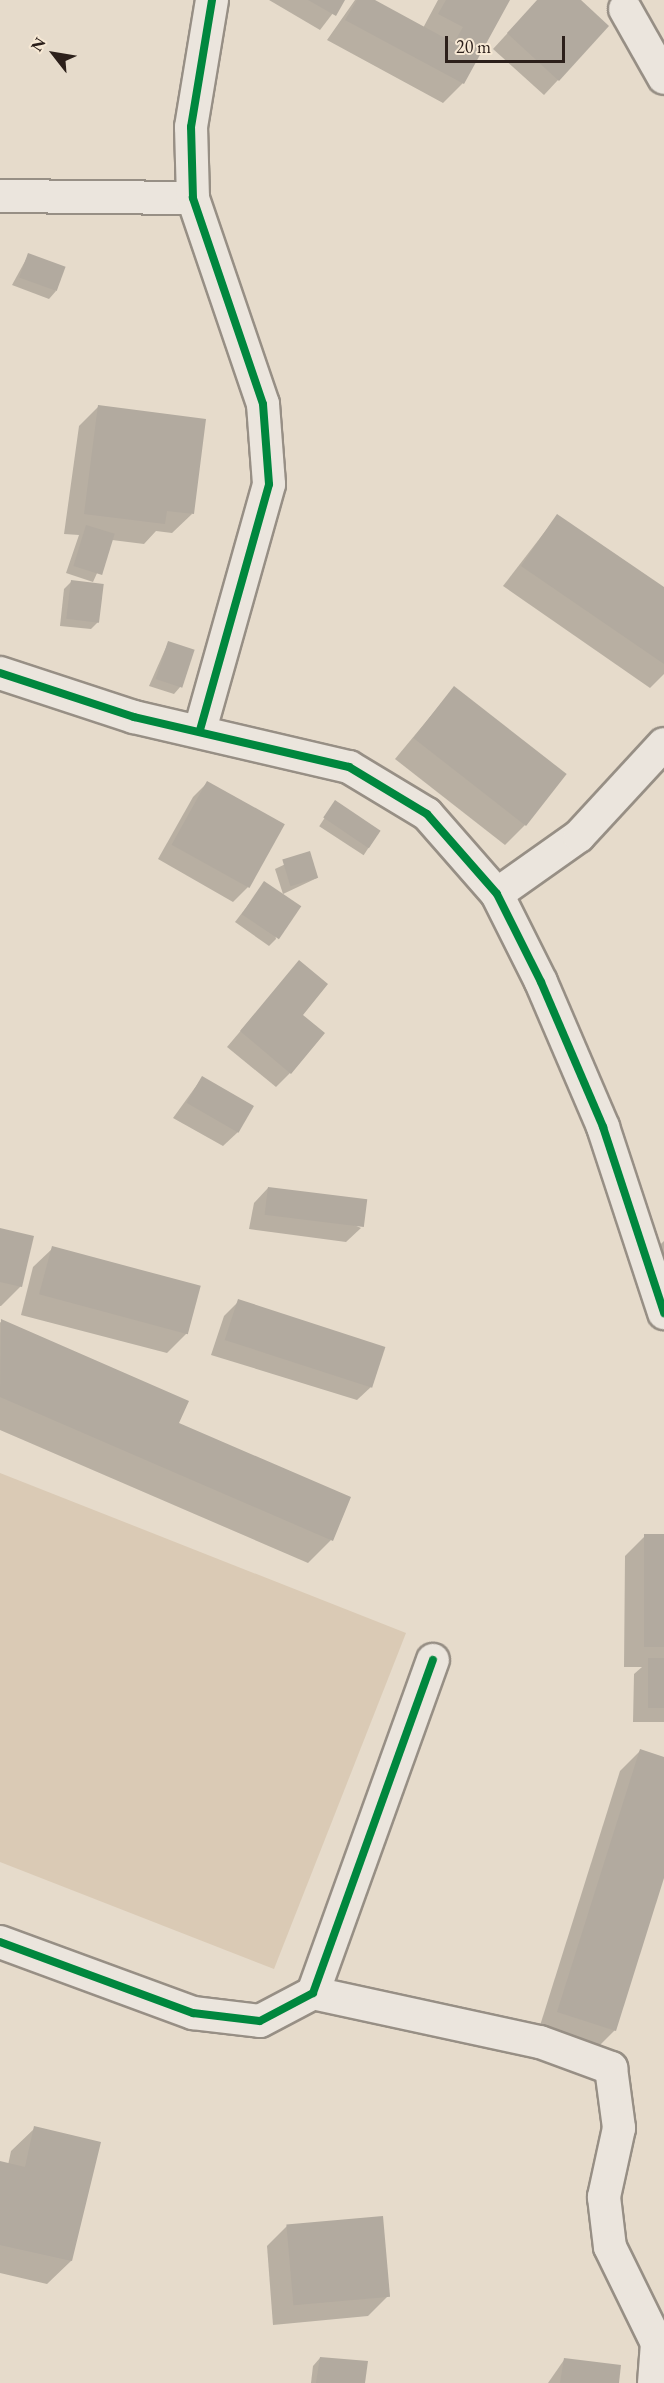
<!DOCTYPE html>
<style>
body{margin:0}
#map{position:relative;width:664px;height:2383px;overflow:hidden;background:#e6dbcb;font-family:"EB Garamond",serif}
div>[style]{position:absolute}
.green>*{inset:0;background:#dacab5}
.shadow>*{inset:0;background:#0003;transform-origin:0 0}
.building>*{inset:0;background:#b2aa9f;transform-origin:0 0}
.roads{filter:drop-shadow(2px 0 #978f85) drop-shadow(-2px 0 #978f85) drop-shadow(0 2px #978f85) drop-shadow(0 -2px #978f85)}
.minor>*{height:32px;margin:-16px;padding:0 16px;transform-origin:16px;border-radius:16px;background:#ebe5dd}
.cycleway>*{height:8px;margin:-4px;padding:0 4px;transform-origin:4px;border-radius:4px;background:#00873e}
span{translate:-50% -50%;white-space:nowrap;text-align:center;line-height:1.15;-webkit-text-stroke:4.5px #f7e9d5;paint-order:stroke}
.north{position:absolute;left:24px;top:24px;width:60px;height:60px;-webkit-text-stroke:4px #f7e9d5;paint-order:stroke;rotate:301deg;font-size:16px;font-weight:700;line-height:24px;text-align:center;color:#2c201b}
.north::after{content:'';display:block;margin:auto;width:21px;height:27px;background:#2c201b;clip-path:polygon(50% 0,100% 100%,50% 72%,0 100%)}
.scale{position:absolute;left:445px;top:36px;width:120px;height:27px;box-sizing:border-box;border:3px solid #2c201b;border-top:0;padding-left:8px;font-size:18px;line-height:21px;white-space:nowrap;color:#2c201b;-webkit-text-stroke:4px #f7e9d5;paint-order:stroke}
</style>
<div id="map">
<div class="green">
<i style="clip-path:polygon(0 1473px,406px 1633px,274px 1969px,0 1862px)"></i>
</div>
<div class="shadow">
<i style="clip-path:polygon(269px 0,343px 0,320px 30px)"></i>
<i style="clip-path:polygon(355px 0,372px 0,423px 28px,438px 0,508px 0,463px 83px,443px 103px,327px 40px)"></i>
<i style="clip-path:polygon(538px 0,579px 0,558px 80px,544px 95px,493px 49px)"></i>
<i style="clip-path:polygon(29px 254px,56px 291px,49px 299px,12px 285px)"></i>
<i style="clip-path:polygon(99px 406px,192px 514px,172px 533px,156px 531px,144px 544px,112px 540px,93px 582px,66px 573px,79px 535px,64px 534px,79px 426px)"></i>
<i style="clip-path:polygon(557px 516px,664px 589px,664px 674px,650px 688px,503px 586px)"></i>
<i style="clip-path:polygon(72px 581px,98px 622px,91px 629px,60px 626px,64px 589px)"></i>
<i style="clip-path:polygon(168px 643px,181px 686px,174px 694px,149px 686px)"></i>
<i style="clip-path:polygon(454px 688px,525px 825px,505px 845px,395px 759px)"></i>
<i style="clip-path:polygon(207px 783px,248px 887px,233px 902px,158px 859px,193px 797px)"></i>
<i style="left:335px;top:802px;width:53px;height:29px;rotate:33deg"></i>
<i style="clip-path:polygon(309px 853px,317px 878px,283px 894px,275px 869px)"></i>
<i style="clip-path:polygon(265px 883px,276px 939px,269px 946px,235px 922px)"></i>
<i style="clip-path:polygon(299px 962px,290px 1073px,276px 1087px,227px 1047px)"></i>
<i style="clip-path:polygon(202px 1078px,238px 1132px,223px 1146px,173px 1118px)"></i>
<i style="clip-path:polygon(268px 1188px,361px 1228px,346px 1242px,249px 1229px,254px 1203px)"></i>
<i style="clip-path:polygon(0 1230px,21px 1286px,1px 1306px,0 1306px)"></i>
<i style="clip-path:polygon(664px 1241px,664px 1305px,647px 1257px)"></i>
<i style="clip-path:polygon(53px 1248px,187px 1333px,167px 1353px,21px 1315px,33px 1267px)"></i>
<i style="clip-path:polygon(239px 1301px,372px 1386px,357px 1400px,211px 1355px,224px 1316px)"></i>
<i style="clip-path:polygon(0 1322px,177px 1423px,331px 1540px,308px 1563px,0 1430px)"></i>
<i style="clip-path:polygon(645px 1536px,664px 1536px,664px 1722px,633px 1722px,634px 1674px,642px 1667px,624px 1667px,625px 1556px)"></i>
<i style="clip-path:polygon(640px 1751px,664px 1758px,664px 1873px,615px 2030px,595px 2050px,538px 2032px,620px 1771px)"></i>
<i style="clip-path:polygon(35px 2128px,71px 2261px,47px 2284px,0 2273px,0 2163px,8px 2165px,11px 2151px)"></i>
<i style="clip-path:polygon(287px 2226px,388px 2296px,368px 2316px,273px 2325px,267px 2246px)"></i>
<i style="clip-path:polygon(320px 2358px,364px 2383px,311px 2383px,313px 2366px)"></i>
<i style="clip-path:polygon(564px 2360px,617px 2383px,548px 2383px)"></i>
</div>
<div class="building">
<i style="clip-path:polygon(308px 0,345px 0,336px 16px)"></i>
<i style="clip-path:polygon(357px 0,375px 0,454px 43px,463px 27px,438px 14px,446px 0,510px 0,464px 84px,345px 20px)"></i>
<i style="clip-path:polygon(537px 0,581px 0,609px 26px,559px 81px,507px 33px)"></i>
<i style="left:28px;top:253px;width:40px;height:26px;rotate:20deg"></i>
<i style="clip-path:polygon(98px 405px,206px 419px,194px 514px,167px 511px,165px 524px,84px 514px)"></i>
<i style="clip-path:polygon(557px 514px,664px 587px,664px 664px,521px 566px)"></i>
<i style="left:86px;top:525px;width:30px;height:43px;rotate:17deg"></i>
<i style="left:71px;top:580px;width:33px;height:39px;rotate:7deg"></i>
<i style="left:168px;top:641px;width:28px;height:40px;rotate:18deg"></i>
<i style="left:454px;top:686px;width:143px;height:66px;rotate:38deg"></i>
<i style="left:207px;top:781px;width:89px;height:73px;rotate:29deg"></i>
<i style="left:335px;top:800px;width:55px;height:21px;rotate:34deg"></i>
<i style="left:310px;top:851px;width:28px;height:29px;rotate:73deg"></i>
<i style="left:264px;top:881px;width:45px;height:40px;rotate:34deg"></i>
<i style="clip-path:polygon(299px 960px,328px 984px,303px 1015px,325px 1033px,291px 1074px,240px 1031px)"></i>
<i style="left:202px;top:1076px;width:60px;height:31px;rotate:30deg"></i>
<i style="left:268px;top:1187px;width:100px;height:28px;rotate:7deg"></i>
<i style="clip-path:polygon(0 1228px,34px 1236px,22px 1287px,0 1282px)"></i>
<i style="left:52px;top:1246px;width:154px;height:50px;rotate:15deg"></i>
<i style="left:238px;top:1299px;width:155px;height:43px;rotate:18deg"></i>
<i style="clip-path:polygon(1px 1319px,189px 1401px,179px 1423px,351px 1497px,333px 1541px,0 1397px)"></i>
<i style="left:664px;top:1534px;width:113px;height:20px;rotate:90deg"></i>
<i style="left:648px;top:1658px;width:16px;height:50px"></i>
<i style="clip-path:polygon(640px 1749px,664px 1757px,664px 1878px,616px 2031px,557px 2012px)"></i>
<i style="clip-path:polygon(34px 2126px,101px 2142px,72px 2261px,0 2245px,0 2161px,25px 2167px)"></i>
<i style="left:383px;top:2216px;width:81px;height:97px;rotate:85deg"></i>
<i style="clip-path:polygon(320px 2357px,368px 2361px,365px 2383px,316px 2383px)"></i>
<i style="clip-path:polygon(564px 2358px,621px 2365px,619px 2383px,560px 2383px)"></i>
</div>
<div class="roads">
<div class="minor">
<i style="left:625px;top:9px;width:79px;rotate:60.5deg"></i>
<i style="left:0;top:196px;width:193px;rotate:0.6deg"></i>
<i style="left:0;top:673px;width:141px;rotate:18.2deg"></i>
<i style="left:134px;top:717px;width:221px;rotate:13.1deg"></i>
<i style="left:349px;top:767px;width:91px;rotate:31.1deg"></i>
<i style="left:427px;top:814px;width:106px;rotate:48.8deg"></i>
<i style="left:497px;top:894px;width:98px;rotate:63.4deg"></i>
<i style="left:541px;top:982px;width:158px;rotate:66.8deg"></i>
<i style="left:603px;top:1127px;width:196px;rotate:71.8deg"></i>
<i style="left:200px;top:730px;width:255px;rotate:-74.3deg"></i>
<i style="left:269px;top:484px;width:80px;rotate:-94.3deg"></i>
<i style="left:263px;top:404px;width:218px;rotate:-108.8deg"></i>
<i style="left:193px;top:198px;width:71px;rotate:-91.6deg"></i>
<i style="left:191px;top:127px;width:129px;rotate:-80.6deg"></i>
<i style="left:497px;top:894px;width:100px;rotate:-35.3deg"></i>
<i style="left:579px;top:836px;width:125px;rotate:-47.3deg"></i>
<i style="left:0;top:1942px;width:206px;rotate:20.2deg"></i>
<i style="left:193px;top:2013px;width:67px;rotate:6.8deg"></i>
<i style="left:260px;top:2021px;width:60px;rotate:-27.8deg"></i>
<i style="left:313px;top:1993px;width:354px;rotate:-70.2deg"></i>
<i style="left:313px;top:1993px;width:232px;rotate:12.2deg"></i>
<i style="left:540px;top:2042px;width:76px;rotate:20.1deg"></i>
<i style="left:611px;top:2068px;width:61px;rotate:82.4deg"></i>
<i style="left:619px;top:2128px;width:71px;rotate:102.3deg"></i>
<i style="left:604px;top:2197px;width:50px;rotate:83.2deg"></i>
<i style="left:610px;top:2247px;width:107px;rotate:63.9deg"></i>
<i style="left:657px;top:2343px;width:40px;rotate:94.3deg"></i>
</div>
</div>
<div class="cycleway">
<i style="left:0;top:673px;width:141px;rotate:18.2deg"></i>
<i style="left:134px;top:717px;width:221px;rotate:13.1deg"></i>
<i style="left:349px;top:767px;width:91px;rotate:31.1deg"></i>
<i style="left:427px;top:814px;width:106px;rotate:48.8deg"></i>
<i style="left:497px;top:894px;width:98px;rotate:63.4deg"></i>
<i style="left:541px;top:982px;width:158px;rotate:66.8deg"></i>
<i style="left:603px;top:1127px;width:196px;rotate:71.8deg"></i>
<i style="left:200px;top:730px;width:255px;rotate:-74.3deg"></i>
<i style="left:269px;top:484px;width:80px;rotate:-94.3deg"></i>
<i style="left:263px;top:404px;width:218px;rotate:-108.8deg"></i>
<i style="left:193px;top:198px;width:71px;rotate:-91.6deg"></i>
<i style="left:191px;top:127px;width:129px;rotate:-80.6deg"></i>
<i style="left:0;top:1942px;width:206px;rotate:20.2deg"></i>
<i style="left:193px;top:2013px;width:67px;rotate:6.8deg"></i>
<i style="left:260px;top:2021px;width:60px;rotate:-27.8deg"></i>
<i style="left:313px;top:1993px;width:354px;rotate:-70.2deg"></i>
</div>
<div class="north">N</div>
<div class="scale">20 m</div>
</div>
